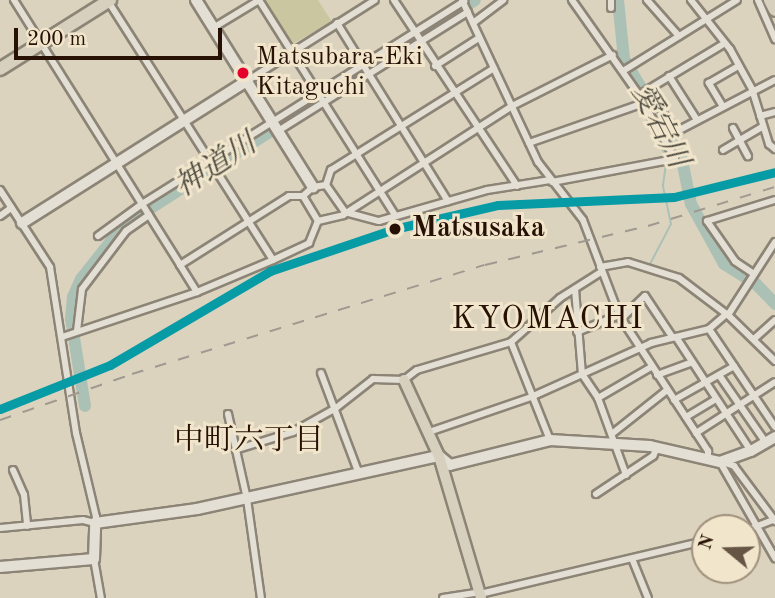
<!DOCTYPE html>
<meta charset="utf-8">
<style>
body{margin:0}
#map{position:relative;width:775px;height:598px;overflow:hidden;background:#dcd3be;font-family:"Old Standard TT","Noto Serif JP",serif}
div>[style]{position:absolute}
.green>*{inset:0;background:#cac7a0}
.stream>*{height:2px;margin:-1px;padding:0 1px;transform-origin:1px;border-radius:1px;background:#acc1b5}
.river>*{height:12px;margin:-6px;padding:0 6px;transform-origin:6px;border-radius:6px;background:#acc1b5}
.roads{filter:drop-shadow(2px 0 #8c8476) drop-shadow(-2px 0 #8c8476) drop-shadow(0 2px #8c8476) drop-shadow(0 -2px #8c8476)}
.street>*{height:6px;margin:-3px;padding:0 3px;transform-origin:3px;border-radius:3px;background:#e4dfd4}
.secondary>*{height:10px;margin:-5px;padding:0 5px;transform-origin:5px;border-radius:5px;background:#e4dfd4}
.primary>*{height:10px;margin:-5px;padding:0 5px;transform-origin:5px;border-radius:5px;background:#d8d0bf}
.highway>*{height:12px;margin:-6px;padding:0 6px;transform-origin:6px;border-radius:6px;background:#d8d0bf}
.rail>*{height:2px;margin-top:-1px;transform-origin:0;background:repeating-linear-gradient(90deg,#9f9990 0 12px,transparent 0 24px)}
.rail-1>*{height:9px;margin:-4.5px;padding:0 4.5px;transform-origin:4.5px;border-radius:4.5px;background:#069ba5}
.dots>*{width:19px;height:19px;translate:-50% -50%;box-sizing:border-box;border:4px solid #f1e6cc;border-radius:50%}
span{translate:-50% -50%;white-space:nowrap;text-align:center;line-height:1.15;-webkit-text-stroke:6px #f1e6cc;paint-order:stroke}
.bus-label{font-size:26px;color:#271004}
.left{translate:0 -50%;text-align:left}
.stop-label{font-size:28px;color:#271004;font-weight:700}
.water-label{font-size:30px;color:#4f4b41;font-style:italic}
.neighbourhood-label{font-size:30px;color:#271004}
.quarter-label{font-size:32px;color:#271004;letter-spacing:2px}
.north{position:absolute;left:691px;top:514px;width:70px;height:70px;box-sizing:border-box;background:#f1e6cc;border:2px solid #a0907c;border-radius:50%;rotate:289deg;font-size:19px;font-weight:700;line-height:28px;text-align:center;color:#271004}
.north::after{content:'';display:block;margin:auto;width:24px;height:32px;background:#665445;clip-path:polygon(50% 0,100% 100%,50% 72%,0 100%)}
.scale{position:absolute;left:14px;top:28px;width:208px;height:32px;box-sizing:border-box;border:4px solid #271004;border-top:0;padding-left:9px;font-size:21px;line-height:24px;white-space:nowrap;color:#271004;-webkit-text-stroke:5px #f1e6cc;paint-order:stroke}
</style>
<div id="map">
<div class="green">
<i style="clip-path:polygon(265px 0,318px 0,332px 22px,290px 45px)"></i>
</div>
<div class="stream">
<i style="left:567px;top:0;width:67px;rotate:54.7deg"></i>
<i style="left:610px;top:60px;width:50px;rotate:57.3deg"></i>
<i style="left:641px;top:107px;width:56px;rotate:63.4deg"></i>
<i style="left:649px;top:266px;width:47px;rotate:-62.4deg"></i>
<i style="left:671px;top:224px;width:40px;rotate:-102deg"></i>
<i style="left:663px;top:185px;width:22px;rotate:-82deg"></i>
</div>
<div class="river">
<i style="left:618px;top:0;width:59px;rotate:84.2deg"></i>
<i style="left:624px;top:59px;width:112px;rotate:59.3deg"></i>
<i style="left:681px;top:155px;width:50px;rotate:78.5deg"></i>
<i style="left:691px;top:204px;width:68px;rotate:61.2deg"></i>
<i style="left:724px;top:264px;width:38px;rotate:32deg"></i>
<i style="left:756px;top:284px;width:28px;rotate:46deg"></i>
<i style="left:85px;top:406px;width:88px;rotate:-99.1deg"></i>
<i style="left:71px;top:319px;width:22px;rotate:-85deg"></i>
<i style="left:73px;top:297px;width:20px;rotate:-66deg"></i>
<i style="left:81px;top:279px;width:68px;rotate:-51.6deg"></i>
<i style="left:123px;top:226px;width:418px;rotate:-32.7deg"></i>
</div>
<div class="roads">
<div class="street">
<i style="left:14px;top:0;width:313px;rotate:57.9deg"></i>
<i style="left:180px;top:265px;width:129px;rotate:-32.3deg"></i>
<i style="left:289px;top:196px;width:14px"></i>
<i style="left:259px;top:0;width:254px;rotate:57.7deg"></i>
<i style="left:394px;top:0;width:223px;rotate:56.5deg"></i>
<i style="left:462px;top:0;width:179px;rotate:64.9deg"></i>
<i style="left:538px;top:162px;width:73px;rotate:52.2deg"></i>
<i style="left:583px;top:220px;width:102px;rotate:69.2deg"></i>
<i style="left:619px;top:315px;width:163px;rotate:56.8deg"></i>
<i style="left:708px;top:451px;width:9px;rotate:90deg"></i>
<i style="left:611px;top:0;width:8px;rotate:90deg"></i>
<i style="left:647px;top:0;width:48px;rotate:48.4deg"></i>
<i style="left:691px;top:0;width:63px;rotate:51.5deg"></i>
<i style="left:730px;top:49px;width:46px;rotate:61.2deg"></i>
<i style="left:752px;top:89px;width:58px;rotate:72.8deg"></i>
<i style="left:769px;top:144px;width:8px;rotate:40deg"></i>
<i style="left:758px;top:0;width:43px;rotate:66.4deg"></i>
<i style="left:108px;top:1px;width:307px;rotate:57.5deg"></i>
<i style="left:337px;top:23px;width:210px;rotate:58.1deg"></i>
<i style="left:473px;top:23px;width:38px;rotate:-37deg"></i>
<i style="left:213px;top:28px;width:54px;rotate:-31.3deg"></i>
<i style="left:435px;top:66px;width:52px;rotate:-32.5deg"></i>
<i style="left:623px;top:71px;width:134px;rotate:-31.9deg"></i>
<i style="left:669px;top:76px;width:52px;rotate:57.5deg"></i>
<i style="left:247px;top:81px;width:151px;rotate:-32.3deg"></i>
<i style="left:648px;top:89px;width:51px;rotate:57.9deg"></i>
<i style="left:639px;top:95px;width:97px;rotate:-31.1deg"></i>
<i style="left:722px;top:105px;width:26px;rotate:-121deg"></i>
<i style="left:709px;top:83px;width:34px;rotate:-30deg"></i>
<i style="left:760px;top:116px;width:16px;rotate:-15deg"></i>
<i style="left:733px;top:128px;width:32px;rotate:62deg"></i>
<i style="left:278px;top:131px;width:224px;rotate:-32.1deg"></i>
<i style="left:664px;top:138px;width:125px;rotate:-27.6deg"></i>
<i style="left:529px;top:143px;width:122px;rotate:-19.2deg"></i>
<i style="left:723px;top:150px;width:45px;rotate:-30.5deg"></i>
<i style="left:552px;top:182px;width:125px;rotate:-10.6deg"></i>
<i style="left:675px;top:159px;width:73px;rotate:-119.4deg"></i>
<i style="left:639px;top:95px;width:116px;rotate:-125.2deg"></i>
<i style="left:326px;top:185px;width:16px;rotate:-72deg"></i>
<i style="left:331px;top:170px;width:192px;rotate:-32deg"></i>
<i style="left:0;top:190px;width:92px;rotate:57deg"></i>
<i style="left:50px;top:267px;width:168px;rotate:81.1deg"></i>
<i style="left:76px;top:433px;width:86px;rotate:76.6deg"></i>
<i style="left:96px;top:517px;width:6px;rotate:99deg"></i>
<i style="left:95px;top:523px;width:12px;rotate:-166deg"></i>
<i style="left:83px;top:520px;width:83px;rotate:174.5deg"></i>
<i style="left:303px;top:196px;width:13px;rotate:-42deg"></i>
<i style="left:313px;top:187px;width:13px;rotate:-9deg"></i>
<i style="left:326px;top:185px;width:33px;rotate:55deg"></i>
<i style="left:303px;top:196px;width:29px;rotate:59deg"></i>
<i style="left:345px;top:212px;width:35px;rotate:15deg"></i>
<i style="left:379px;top:221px;width:112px;rotate:-16deg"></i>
<i style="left:487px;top:190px;width:64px;rotate:-9deg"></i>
<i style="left:0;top:216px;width:14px;rotate:-36deg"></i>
<i style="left:318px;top:221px;width:26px;rotate:-13deg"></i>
<i style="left:343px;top:215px;width:201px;rotate:-32.8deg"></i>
<i style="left:512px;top:106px;width:113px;rotate:-26.8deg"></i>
<i style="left:98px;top:236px;width:54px;rotate:-36deg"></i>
<i style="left:142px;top:204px;width:381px;rotate:-32.2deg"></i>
<i style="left:180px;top:265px;width:32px;rotate:58deg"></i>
<i style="left:600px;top:267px;width:28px;rotate:-10deg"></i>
<i style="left:628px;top:262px;width:53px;rotate:17.4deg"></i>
<i style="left:679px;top:278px;width:61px;rotate:37.1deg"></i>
<i style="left:728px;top:315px;width:66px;rotate:44.4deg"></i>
<i style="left:754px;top:274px;width:23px;rotate:-146deg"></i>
<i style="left:735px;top:261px;width:49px;rotate:-125deg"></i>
<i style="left:707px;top:221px;width:71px;rotate:-17.2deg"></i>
<i style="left:575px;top:289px;width:85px;rotate:85.3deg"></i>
<i style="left:582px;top:374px;width:29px;rotate:56deg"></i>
<i style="left:598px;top:398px;width:82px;rotate:70deg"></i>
<i style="left:728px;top:315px;width:87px;rotate:-57.2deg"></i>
<i style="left:621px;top:319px;width:33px;rotate:-44deg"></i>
<i style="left:645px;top:296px;width:50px;rotate:56.3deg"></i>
<i style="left:709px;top:329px;width:118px;rotate:56deg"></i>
<i style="left:77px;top:331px;width:42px;rotate:-83.2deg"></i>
<i style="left:82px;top:289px;width:73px;rotate:-52.8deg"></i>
<i style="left:126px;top:231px;width:28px;rotate:-35deg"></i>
<i style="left:577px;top:332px;width:45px;rotate:-22deg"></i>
<i style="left:62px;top:337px;width:142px;rotate:-18.4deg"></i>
<i style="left:197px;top:292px;width:82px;rotate:-22.8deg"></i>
<i style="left:273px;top:260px;width:40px;rotate:-25deg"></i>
<i style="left:309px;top:243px;width:24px;rotate:-68deg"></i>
<i style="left:676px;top:337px;width:136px;rotate:56.7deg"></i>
<i style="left:754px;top:339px;width:28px;rotate:-42deg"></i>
<i style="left:511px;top:342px;width:105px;rotate:68.3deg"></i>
<i style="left:321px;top:373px;width:108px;rotate:69.4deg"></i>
<i style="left:657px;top:375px;width:37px;rotate:-20deg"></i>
<i style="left:719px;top:375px;width:83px;rotate:55.3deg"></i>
<i style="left:598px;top:398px;width:61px;rotate:-30.3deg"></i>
<i style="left:674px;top:400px;width:69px;rotate:-29.5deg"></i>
<i style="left:228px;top:414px;width:87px;rotate:77.4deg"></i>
<i style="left:247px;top:499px;width:100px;rotate:82deg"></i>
<i style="left:686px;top:417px;width:35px;rotate:-31deg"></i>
<i style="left:429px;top:432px;width:108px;rotate:-18.9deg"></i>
<i style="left:531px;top:397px;width:132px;rotate:-24.2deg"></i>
<i style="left:651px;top:343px;width:60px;rotate:-13.6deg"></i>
<i style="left:709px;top:329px;width:23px;rotate:-41deg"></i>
<i style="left:613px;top:433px;width:69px;rotate:-38.5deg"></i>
<i style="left:696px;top:433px;width:94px;rotate:-32.8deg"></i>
<i style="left:238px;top:449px;width:58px;rotate:-17.2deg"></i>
<i style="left:293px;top:432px;width:49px;rotate:-29.2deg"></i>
<i style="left:336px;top:408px;width:47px;rotate:-38.1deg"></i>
<i style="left:373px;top:379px;width:31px;rotate:2deg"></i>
<i style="left:404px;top:380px;width:16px;rotate:-38deg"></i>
<i style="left:417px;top:370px;width:98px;rotate:-16.6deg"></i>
<i style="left:511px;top:342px;width:66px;rotate:-41.9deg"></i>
<i style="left:560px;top:298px;width:49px;rotate:-32.4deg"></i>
<i style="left:720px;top:462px;width:111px;rotate:60.2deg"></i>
<i style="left:722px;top:462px;width:13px;rotate:18deg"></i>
<i style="left:734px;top:466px;width:69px;rotate:53.3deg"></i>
<i style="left:13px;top:470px;width:27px;rotate:66deg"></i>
<i style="left:24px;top:495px;width:31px;rotate:84deg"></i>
<i style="left:596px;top:494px;width:69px;rotate:-33.7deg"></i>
<i style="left:653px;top:456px;width:9px;rotate:-63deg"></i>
<i style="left:747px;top:530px;width:30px;rotate:-21deg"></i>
<i style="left:94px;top:559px;width:40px;rotate:80deg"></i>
<i style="left:633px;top:561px;width:40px;rotate:68deg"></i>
<i style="left:480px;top:594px;width:231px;rotate:-13.3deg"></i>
<i style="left:443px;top:598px;width:36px;rotate:-9deg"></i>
</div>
<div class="secondary">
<i style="left:196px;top:0;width:221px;rotate:58deg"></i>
<i style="left:22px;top:223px;width:266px;rotate:-32.3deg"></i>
<i style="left:0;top:567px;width:94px;rotate:-4.9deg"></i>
<i style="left:94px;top:559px;width:36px;rotate:-88deg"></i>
<i style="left:95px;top:523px;width:103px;rotate:-7.8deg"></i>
<i style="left:197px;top:509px;width:248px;rotate:-12.4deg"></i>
<i style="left:439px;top:456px;width:14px;rotate:39deg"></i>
<i style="left:450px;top:465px;width:103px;rotate:-14deg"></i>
<i style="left:550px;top:440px;width:100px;rotate:3.4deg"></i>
<i style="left:650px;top:446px;width:72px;rotate:12.9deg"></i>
<i style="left:720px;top:462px;width:33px;rotate:-20deg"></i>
<i style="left:751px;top:451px;width:28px;rotate:-30deg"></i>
</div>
<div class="primary">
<i style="left:404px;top:380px;width:84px;rotate:65.3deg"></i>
<i style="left:439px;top:456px;width:148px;rotate:73.5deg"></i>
</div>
<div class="highway">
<i style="left:770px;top:0;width:11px;rotate:63deg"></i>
<i style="left:0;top:69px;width:130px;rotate:-32.1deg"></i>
</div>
</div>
<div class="rail">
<i style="left:0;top:420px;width:140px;rotate:-19.2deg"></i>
<i style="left:132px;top:374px;width:369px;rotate:-17.2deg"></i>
<i style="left:485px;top:265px;width:168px;rotate:-13.5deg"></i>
<i style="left:648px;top:226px;width:133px;rotate:-17.1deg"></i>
</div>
<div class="rail-1">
<i style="left:0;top:409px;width:118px;rotate:-21.8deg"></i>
<i style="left:110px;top:365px;width:186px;rotate:-30.4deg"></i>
<i style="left:270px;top:271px;width:131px;rotate:-18.7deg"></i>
<i style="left:394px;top:229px;width:107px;rotate:-13deg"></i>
<i style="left:498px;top:205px;width:176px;rotate:-2.6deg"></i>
<i style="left:674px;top:197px;width:104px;rotate:-13.9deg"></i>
</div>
<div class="dots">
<i style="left:243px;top:73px;background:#e4002b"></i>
<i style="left:395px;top:229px;background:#271004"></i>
</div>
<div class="bus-label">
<span class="left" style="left:256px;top:73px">Matsubara-Eki<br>Kitaguchi</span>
</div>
<div class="stop-label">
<span class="left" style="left:412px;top:229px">Matsusaka</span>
</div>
<div class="water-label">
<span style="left:659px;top:126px;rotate:63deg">愛宕川</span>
<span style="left:216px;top:166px;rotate:-33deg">神道川</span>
</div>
<div class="neighbourhood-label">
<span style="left:249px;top:441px">中町六丁目</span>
</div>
<div class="quarter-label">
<span style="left:548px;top:320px">KYOMACHI</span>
</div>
<div class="north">N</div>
<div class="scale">200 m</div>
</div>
